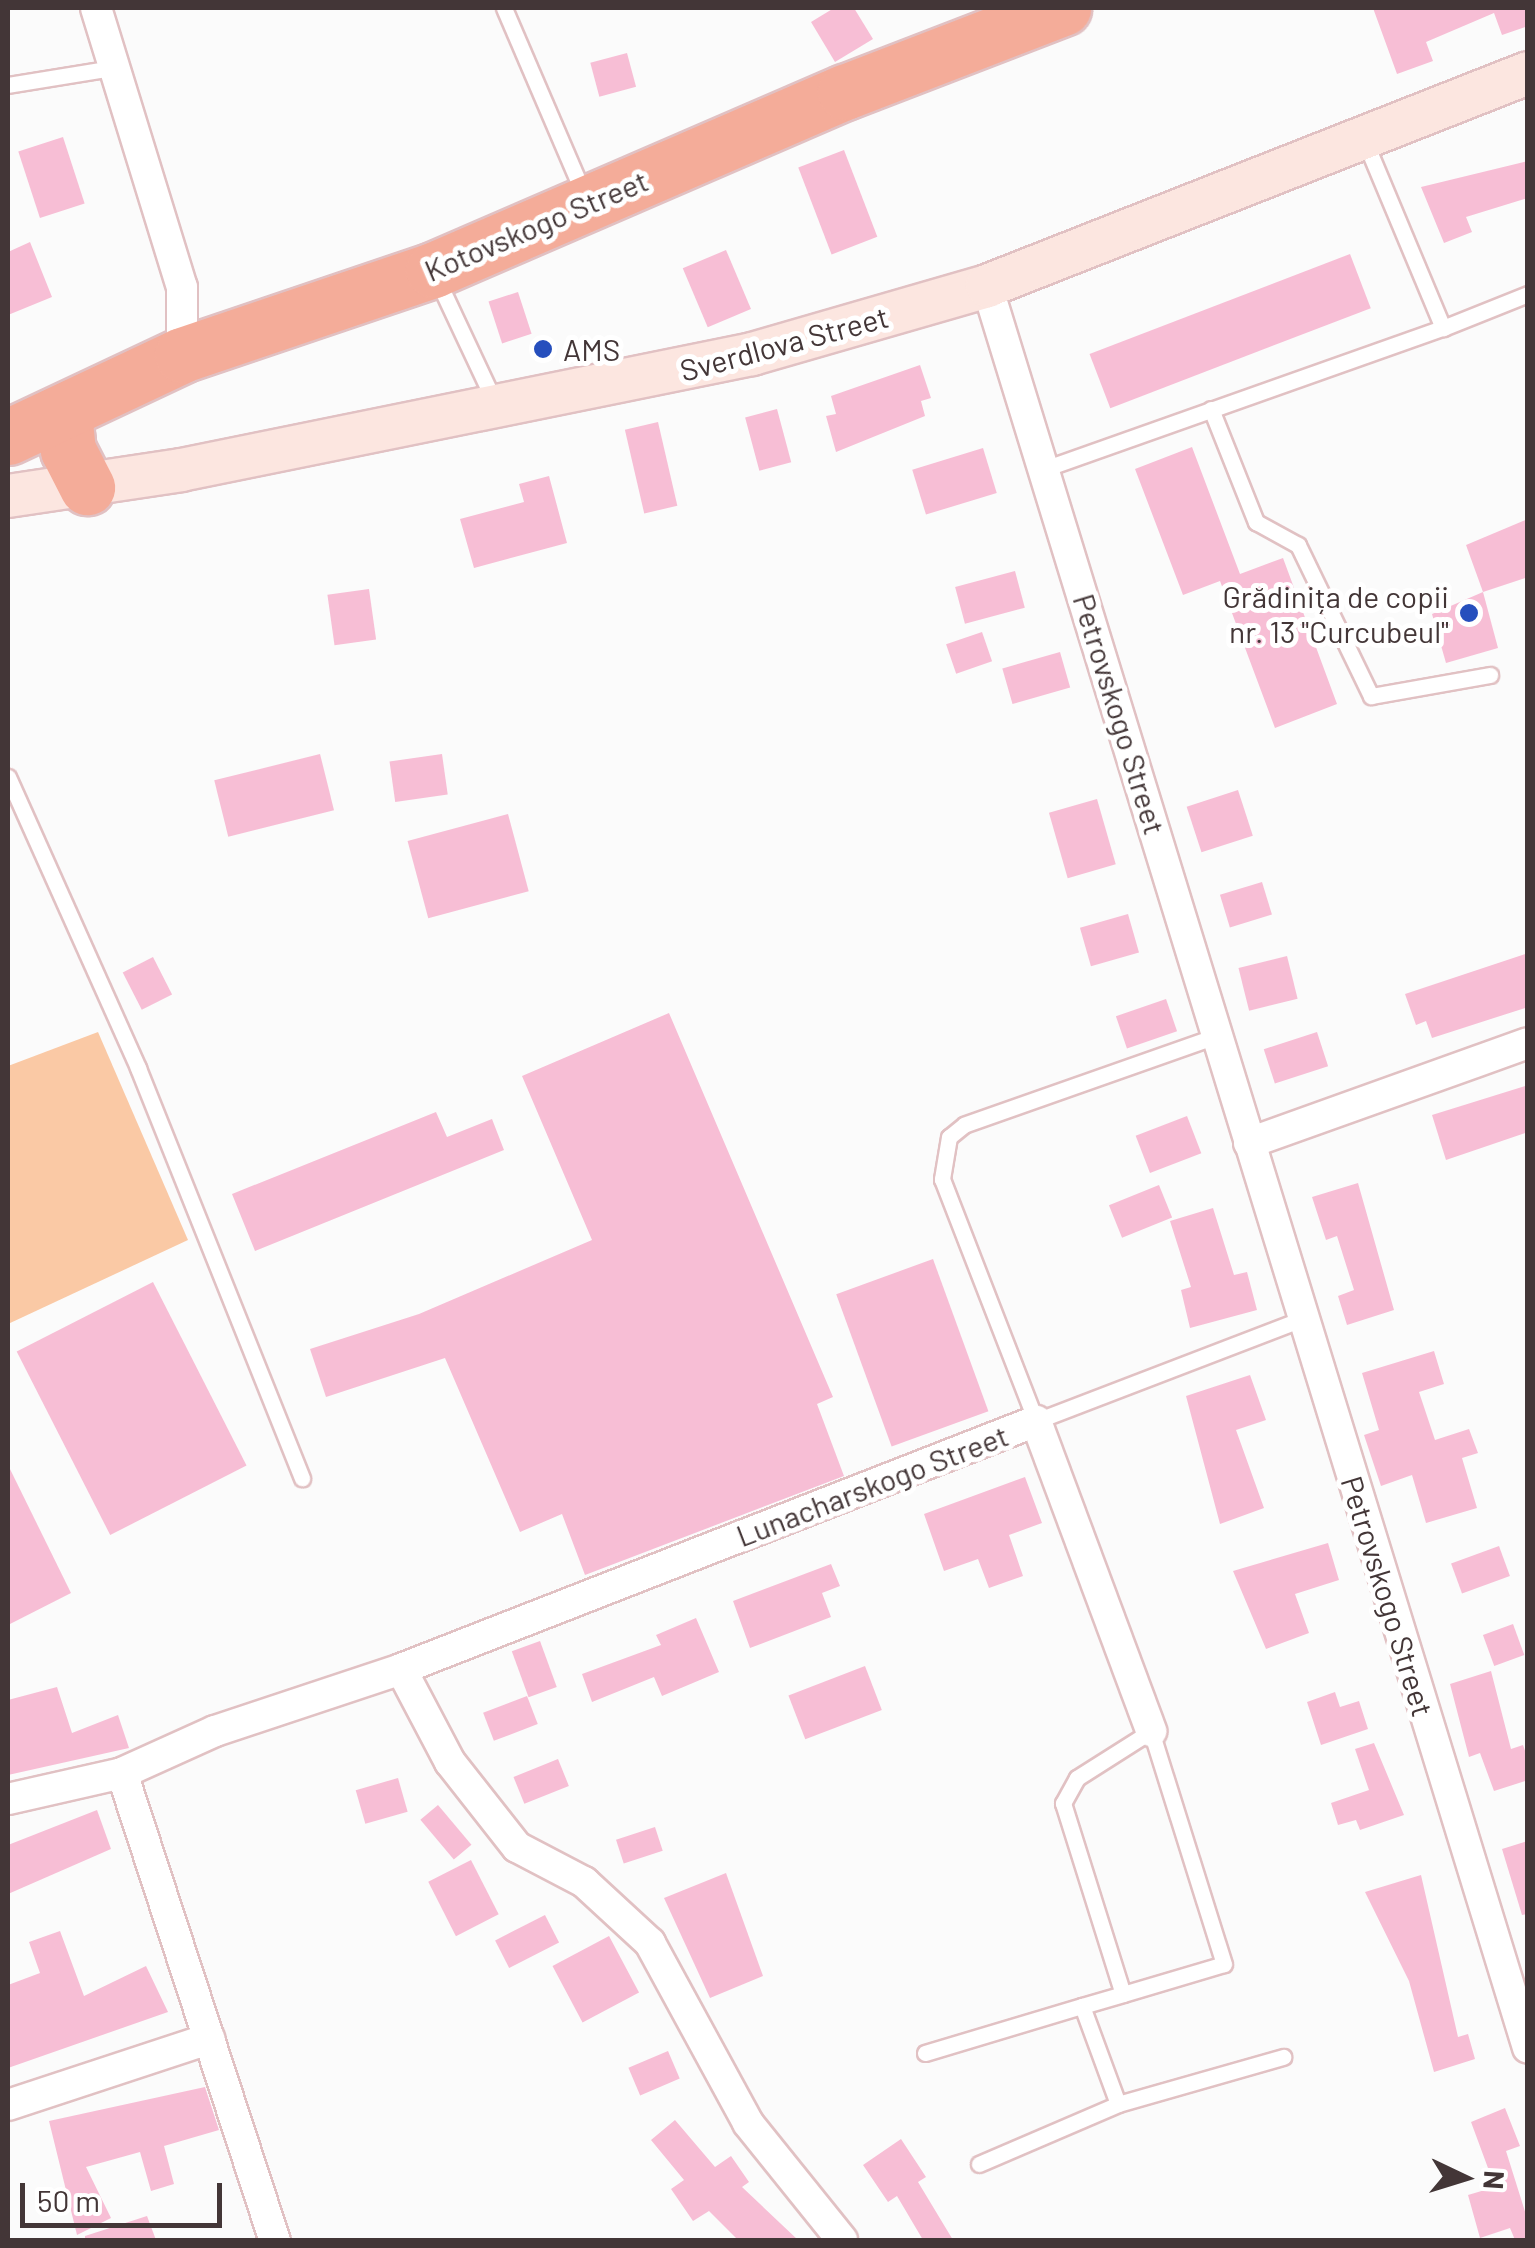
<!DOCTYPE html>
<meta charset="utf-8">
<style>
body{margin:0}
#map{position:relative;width:1535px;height:2248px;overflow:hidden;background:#fbfbfb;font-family:Barlow,sans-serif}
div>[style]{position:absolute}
.green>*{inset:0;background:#fac9a5}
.building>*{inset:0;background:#f7bed5;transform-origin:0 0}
.roads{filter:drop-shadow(2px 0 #e1c1c3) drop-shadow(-2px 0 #e1c1c3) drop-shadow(0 2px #e1c1c3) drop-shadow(0 -2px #e1c1c3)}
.lane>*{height:15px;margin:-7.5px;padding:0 7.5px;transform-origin:7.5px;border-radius:7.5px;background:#fff}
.street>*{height:30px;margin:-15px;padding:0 15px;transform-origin:15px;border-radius:15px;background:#fff}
.secondary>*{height:42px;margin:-21px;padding:0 21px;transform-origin:21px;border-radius:21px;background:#fce6e0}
.highway>*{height:55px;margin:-27.5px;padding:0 27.5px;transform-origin:27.5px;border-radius:27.5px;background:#f4ac99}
.dots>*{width:28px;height:28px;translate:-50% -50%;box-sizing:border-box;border:5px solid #fff;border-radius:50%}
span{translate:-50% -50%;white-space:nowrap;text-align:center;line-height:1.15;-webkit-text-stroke:10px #fff;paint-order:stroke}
.street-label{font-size:30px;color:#433637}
.poi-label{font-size:30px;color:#433637}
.left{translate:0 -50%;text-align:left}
.right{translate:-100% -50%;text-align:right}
.frame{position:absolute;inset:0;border:10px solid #433637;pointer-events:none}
.north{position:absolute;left:1415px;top:2128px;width:100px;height:100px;-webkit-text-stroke:8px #fff;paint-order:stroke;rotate:94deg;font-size:28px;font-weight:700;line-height:40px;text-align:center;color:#433637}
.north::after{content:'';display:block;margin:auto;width:35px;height:45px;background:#433637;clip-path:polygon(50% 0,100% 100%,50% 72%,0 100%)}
.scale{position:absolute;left:20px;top:2183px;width:202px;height:45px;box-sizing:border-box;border:5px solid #433637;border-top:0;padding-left:12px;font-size:30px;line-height:35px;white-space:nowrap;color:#433637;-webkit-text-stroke:8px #fff;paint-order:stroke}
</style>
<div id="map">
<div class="green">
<i style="clip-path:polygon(98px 1032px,188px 1240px,8px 1324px,8px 1066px)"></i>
</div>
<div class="building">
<i style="clip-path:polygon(834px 8px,854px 8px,873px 39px,835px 62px,811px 22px)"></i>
<i style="clip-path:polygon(1373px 8px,1528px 8px,1528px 26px,1502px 35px,1494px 13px,1426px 42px,1433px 61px,1397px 74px)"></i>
<i style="left:627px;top:53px;width:35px;height:38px;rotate:75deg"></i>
<i style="left:63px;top:137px;width:70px;height:47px;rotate:72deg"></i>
<i style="left:844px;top:150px;width:93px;height:49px;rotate:69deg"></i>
<i style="clip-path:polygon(1528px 161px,1528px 198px,1466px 217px,1472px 232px,1444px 243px,1421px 187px)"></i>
<i style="clip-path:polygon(30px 242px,52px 297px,8px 315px,8px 252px)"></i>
<i style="left:726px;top:250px;width:64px;height:47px;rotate:67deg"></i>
<i style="left:1350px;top:254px;width:58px;height:279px;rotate:69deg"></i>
<i style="left:518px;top:292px;width:44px;height:31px;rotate:72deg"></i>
<i style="clip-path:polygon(920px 365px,931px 398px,921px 401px,925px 416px,836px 452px,826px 416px,836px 414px,831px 396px)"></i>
<i style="left:777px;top:409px;width:55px;height:33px;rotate:75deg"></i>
<i style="left:658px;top:422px;width:86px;height:34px;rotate:77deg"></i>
<i style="clip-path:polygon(1192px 447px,1240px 574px,1283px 558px,1337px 704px,1275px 728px,1220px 581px,1183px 595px,1135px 469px)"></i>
<i style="left:983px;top:448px;width:47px;height:74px;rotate:73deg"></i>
<i style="clip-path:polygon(549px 476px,567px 543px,474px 568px,460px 519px,524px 502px,519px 484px)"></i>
<i style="clip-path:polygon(1528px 519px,1528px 577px,1483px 592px,1466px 545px)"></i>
<i style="left:1015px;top:571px;width:38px;height:62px;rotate:75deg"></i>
<i style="left:369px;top:589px;width:51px;height:42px;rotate:82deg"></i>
<i style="clip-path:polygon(1483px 592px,1498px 648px,1446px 663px,1432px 614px)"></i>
<i style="left:982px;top:632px;width:31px;height:38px;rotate:71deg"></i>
<i style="left:1060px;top:652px;width:37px;height:60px;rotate:74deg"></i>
<i style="left:320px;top:754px;width:58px;height:109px;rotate:76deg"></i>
<i style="left:442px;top:754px;width:41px;height:53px;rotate:82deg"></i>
<i style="left:1238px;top:790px;width:48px;height:54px;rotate:72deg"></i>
<i style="left:1097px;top:799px;width:68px;height:50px;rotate:74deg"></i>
<i style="left:508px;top:814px;width:80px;height:104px;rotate:75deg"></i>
<i style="left:1262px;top:882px;width:34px;height:44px;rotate:73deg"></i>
<i style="left:1128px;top:914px;width:40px;height:50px;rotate:74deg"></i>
<i style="clip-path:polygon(1528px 953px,1528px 1007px,1432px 1038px,1426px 1021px,1416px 1025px,1405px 994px)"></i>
<i style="left:1287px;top:956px;width:44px;height:50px;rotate:76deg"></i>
<i style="left:153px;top:957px;width:42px;height:34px;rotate:63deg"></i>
<i style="left:1166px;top:999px;width:34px;height:53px;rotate:71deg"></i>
<i style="clip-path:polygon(669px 1013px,833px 1397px,817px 1404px,844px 1476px,585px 1575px,562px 1514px,520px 1532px,445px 1358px,326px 1397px,310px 1349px,419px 1314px,592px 1240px,522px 1076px)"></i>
<i style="left:1317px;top:1032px;width:36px;height:56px;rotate:72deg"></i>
<i style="clip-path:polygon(1528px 1085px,1528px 1132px,1446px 1160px,1432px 1115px)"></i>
<i style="clip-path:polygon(436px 1112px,447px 1137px,492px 1119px,504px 1150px,255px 1251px,232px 1194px)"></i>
<i style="left:1187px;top:1116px;width:40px;height:55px;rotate:69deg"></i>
<i style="clip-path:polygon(1358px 1183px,1394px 1310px,1347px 1325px,1338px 1296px,1354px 1290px,1337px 1236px,1326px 1240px,1312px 1197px)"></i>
<i style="left:1159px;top:1185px;width:35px;height:54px;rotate:68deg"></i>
<i style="clip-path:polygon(1213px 1208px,1234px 1275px,1247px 1272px,1257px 1310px,1190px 1328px,1181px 1290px,1191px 1287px,1170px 1221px)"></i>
<i style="left:933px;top:1259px;width:162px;height:103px;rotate:70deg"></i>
<i style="left:153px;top:1282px;width:206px;height:153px;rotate:63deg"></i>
<i style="clip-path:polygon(1434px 1351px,1444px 1384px,1419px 1392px,1435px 1440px,1469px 1429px,1478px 1453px,1462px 1458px,1477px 1508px,1426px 1523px,1412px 1475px,1381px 1486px,1364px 1435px,1379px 1430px,1362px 1373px)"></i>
<i style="clip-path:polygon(1250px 1375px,1266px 1420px,1236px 1430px,1264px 1508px,1220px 1524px,1186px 1396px)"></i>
<i style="clip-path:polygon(8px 1465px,71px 1593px,8px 1625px)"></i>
<i style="clip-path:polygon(1025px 1477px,1042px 1523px,1009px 1535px,1023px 1576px,989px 1588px,978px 1559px,944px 1571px,924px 1514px)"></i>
<i style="clip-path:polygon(1328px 1543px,1339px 1580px,1295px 1594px,1309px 1633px,1266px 1649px,1233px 1571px)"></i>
<i style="left:1499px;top:1546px;width:32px;height:51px;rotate:70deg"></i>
<i style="clip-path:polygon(831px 1564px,840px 1586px,822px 1593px,831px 1617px,750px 1648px,733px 1601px)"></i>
<i style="clip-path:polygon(696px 1618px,719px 1672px,662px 1696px,654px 1677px,592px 1702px,582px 1674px,661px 1645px,656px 1635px)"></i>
<i style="left:1513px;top:1624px;width:33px;height:32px;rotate:70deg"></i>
<i style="left:540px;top:1641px;width:49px;height:30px;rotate:70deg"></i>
<i style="left:865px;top:1666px;width:47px;height:82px;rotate:69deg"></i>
<i style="clip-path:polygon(1491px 1671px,1511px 1749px,1523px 1745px,1528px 1759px,1528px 1780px,1494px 1791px,1480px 1753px,1469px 1757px,1450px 1684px)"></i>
<i style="clip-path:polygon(57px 1687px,72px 1733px,118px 1715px,129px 1748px,8px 1775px,8px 1700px)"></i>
<i style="clip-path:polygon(1335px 1692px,1340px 1707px,1359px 1701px,1368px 1729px,1321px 1745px,1307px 1702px)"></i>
<i style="left:527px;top:1696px;width:30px;height:47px;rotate:69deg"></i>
<i style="clip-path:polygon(1374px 1743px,1404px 1815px,1360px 1830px,1356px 1820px,1338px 1825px,1331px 1803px,1369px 1790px,1355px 1749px)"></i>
<i style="left:558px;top:1759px;width:29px;height:48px;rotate:68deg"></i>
<i style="left:398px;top:1778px;width:35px;height:44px;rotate:74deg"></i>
<i style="left:438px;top:1805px;width:52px;height:23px;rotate:50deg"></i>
<i style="clip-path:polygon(97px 1810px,111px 1849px,8px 1894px,8px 1845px)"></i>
<i style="left:655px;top:1827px;width:25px;height:41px;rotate:72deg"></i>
<i style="clip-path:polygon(1528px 1841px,1528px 1914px,1522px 1915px,1502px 1849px)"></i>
<i style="left:471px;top:1860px;width:61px;height:48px;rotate:63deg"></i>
<i style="clip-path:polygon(726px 1873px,763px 1976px,710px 1998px,664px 1898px)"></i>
<i style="clip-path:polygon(1421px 1875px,1458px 2037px,1468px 2034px,1475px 2059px,1434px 2072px,1409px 1981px,1365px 1892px)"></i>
<i style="left:545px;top:1915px;width:31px;height:56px;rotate:63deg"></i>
<i style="clip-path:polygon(60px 1931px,84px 1996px,146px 1966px,168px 2012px,8px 2068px,8px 1985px,40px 1973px,29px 1942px)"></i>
<i style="left:609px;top:1936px;width:64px;height:64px;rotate:62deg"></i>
<i style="left:668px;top:2051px;width:30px;height:43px;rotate:67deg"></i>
<i style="clip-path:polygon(205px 2087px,219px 2130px,164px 2146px,174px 2184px,151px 2191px,140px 2152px,86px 2167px,111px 2218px,77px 2235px,49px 2121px)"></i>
<i style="clip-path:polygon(1505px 2108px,1520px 2146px,1506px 2151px,1528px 2221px,1525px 2240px,1515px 2240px,1510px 2228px,1480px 2238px,1468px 2195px,1495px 2187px,1471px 2122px)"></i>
<i style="clip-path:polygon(675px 2120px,715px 2167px,731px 2156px,749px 2182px,742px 2187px,798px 2240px,738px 2240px,709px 2211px,693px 2221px,671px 2189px,684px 2180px,651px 2140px)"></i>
<i style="clip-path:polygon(901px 2139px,926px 2177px,918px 2182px,953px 2240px,923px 2240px,897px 2196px,888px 2202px,863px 2165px)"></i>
<i style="clip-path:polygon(147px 2216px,156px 2240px,85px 2240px,85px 2236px)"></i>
</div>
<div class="roads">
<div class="lane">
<i style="left:504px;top:8px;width:206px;rotate:66.8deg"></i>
<i style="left:8px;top:85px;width:105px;rotate:-9.3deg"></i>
<i style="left:1364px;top:139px;width:205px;rotate:67.3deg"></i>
<i style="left:1443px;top:328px;width:92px;rotate:-21.8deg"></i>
<i style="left:437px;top:279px;width:137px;rotate:64.9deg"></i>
<i style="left:1211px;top:409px;width:122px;rotate:68.3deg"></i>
<i style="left:1256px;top:522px;width:48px;rotate:28.7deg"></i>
<i style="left:1298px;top:545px;width:168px;rotate:64.2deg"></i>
<i style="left:1371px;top:696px;width:121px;rotate:-10deg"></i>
<i style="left:1044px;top:469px;width:423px;rotate:-19.5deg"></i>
<i style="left:8px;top:777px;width:319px;rotate:65.9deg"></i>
<i style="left:138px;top:1068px;width:442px;rotate:68.2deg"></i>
<i style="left:1219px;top:1035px;width:270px;rotate:160.6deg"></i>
<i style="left:964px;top:1125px;width:19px;rotate:141deg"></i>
<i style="left:949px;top:1137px;width:43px;rotate:99.5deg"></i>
<i style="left:942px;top:1179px;width:260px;rotate:68.8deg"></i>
<i style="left:1036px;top:1421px;width:285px;rotate:-21deg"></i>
<i style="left:1082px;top:2006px;width:104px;rotate:69.8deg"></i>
<i style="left:1118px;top:2104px;width:172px;rotate:-15.9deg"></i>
<i style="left:925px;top:2053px;width:164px;rotate:-16.7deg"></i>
<i style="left:1082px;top:2006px;width:43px;rotate:-16.3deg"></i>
<i style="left:1123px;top:1994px;width:105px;rotate:-16.5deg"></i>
<i style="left:1224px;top:1964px;width:244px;rotate:-107.4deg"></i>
<i style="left:1151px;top:1731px;width:88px;rotate:147.6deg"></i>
<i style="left:1077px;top:1778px;width:29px;rotate:119deg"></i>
<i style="left:1063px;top:1803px;width:200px;rotate:72.6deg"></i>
<i style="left:979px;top:2164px;width:151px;rotate:-23.3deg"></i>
</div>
<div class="street">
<i style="left:96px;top:8px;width:292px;rotate:72.9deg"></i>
<i style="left:182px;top:287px;width:68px;rotate:90deg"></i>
<i style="left:987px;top:286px;width:1843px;rotate:72.93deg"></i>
<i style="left:1249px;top:1143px;width:296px;rotate:-19.7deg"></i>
<i style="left:401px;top:1669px;width:105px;rotate:62.2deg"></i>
<i style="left:450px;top:1762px;width:108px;rotate:51.8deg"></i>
<i style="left:517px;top:1847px;width:76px;rotate:27.6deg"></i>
<i style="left:584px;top:1882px;width:90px;rotate:42.7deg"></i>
<i style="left:650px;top:1943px;width:205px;rotate:61.4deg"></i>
<i style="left:748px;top:2123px;width:150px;rotate:51.2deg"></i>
<i style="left:122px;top:1773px;width:491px;rotate:71.9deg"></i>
<i style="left:8px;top:1799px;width:117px;rotate:-12.8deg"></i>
<i style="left:122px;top:1773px;width:102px;rotate:-24.3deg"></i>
<i style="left:215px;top:1731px;width:196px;rotate:-18.4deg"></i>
<i style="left:401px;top:1669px;width:682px;rotate:-21.33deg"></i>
<i style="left:1036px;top:1421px;width:331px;rotate:69.6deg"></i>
<i style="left:8px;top:2105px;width:212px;rotate:-18.2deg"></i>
</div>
<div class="secondary">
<i style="left:8px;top:496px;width:175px;rotate:-8.5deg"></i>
<i style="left:181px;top:470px;width:583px;rotate:-11.48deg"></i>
<i style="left:752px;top:354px;width:245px;rotate:-16.1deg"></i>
<i style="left:987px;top:286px;width:581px;rotate:-21.49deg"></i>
</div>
<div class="highway">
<i style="left:64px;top:413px;width:37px;rotate:84deg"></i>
<i style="left:68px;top:450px;width:42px;rotate:62.8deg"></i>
<i style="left:8px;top:437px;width:192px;rotate:-25.2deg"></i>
<i style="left:182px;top:355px;width:265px;rotate:-18.7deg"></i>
<i style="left:433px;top:270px;width:449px;rotate:-23.4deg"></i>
<i style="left:845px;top:92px;width:234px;rotate:-21.1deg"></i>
</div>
</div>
<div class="dots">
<i style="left:543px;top:349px;background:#264fbd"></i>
<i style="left:1469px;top:613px;background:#264fbd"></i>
</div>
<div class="street-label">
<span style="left:536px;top:225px;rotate:-23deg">Kotovskogo Street</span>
<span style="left:784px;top:343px;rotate:-15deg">Sverdlova Street</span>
<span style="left:1120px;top:714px;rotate:73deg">Petrovskogo Street</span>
<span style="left:872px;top:1485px;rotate:-21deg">Lunacharskogo Street</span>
<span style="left:1388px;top:1596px;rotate:73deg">Petrovskogo Street</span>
</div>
<div class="poi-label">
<span class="left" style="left:563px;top:349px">AMS</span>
<span class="right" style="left:1449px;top:613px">Grădinița de copii<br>nr. 13 "Curcubeul"</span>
</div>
<div class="frame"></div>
<div class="north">N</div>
<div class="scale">50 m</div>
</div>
